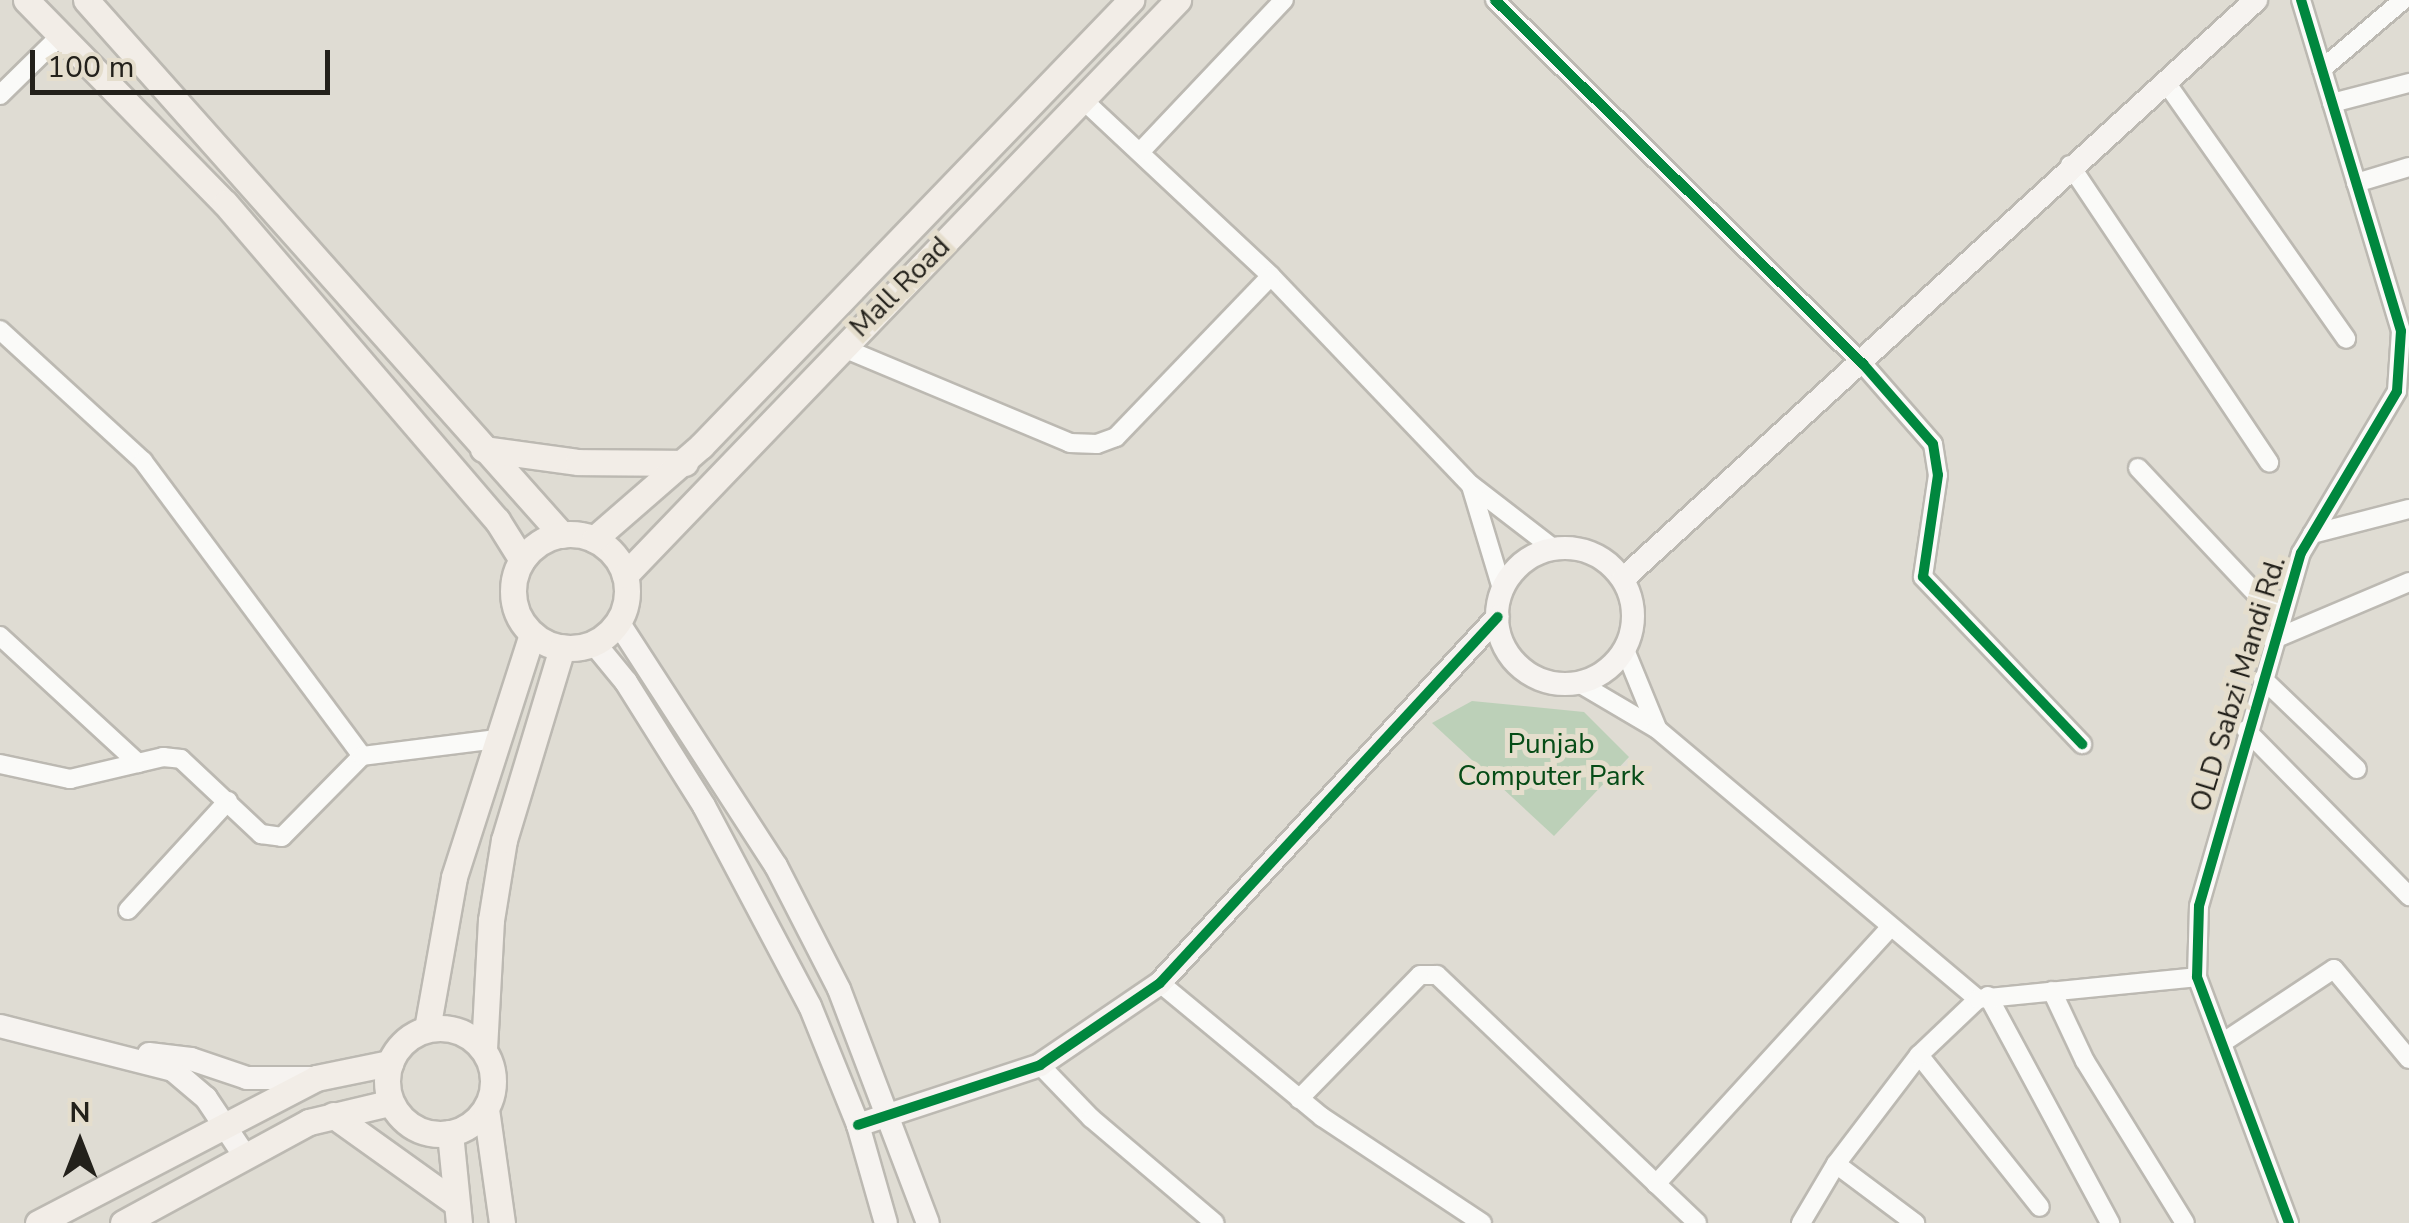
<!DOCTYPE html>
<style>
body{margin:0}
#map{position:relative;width:2409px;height:1223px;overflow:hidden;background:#dfdcd3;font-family:"Nunito Sans",sans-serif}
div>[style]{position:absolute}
.green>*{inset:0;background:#bcd0b8}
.roads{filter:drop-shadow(2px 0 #bcb9b2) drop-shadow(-2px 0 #bcb9b2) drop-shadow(0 2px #bcb9b2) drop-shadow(0 -2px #bcb9b2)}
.street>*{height:18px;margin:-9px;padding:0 9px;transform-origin:9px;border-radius:9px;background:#fafaf8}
.secondary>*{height:22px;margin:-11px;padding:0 11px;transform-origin:11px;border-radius:11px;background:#f6f3f0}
.secondary>.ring{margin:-11px;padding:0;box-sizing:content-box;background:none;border:22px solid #f6f3f0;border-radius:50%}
.primary>*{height:25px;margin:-12.5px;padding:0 12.5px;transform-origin:12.5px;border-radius:12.5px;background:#f2ede7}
.primary>.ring{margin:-12.5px;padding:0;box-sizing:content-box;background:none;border:25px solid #f2ede7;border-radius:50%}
.cycleway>*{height:10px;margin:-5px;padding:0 5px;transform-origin:5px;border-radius:5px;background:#00873e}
span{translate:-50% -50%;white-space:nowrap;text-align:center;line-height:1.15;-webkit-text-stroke:10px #e5decd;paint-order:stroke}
.street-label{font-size:28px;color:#23211b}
.park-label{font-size:28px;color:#074c17}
.north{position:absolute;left:30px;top:1093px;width:100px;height:100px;-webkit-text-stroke:8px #e5decd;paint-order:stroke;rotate:0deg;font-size:28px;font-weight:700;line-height:40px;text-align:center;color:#23211b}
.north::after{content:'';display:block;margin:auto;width:35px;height:45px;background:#23211b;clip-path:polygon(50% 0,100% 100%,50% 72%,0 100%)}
.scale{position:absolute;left:30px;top:50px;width:300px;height:45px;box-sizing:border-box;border:5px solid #23211b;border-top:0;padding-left:12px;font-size:30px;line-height:35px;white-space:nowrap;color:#23211b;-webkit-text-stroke:8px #e5decd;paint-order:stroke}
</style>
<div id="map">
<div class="green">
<i style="clip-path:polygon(1472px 701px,1584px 712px,1629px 757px,1554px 836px,1432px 723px)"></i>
</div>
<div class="roads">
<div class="street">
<i style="left:1495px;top:0;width:518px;rotate:44.69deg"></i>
<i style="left:1863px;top:364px;width:106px;rotate:48.8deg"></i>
<i style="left:1933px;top:444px;width:31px;rotate:81deg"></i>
<i style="left:1938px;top:475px;width:103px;rotate:98.4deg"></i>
<i style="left:1923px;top:577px;width:231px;rotate:46.4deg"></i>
<i style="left:2322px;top:69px;width:106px;rotate:-40.4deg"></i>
<i style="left:2165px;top:81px;width:315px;rotate:54.9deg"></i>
<i style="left:0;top:95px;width:86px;rotate:-44.5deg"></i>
<i style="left:1081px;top:98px;width:260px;rotate:43.1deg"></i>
<i style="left:1271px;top:276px;width:289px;rotate:46.3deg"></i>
<i style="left:1471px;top:485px;width:105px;rotate:37.6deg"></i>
<i style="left:2332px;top:103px;width:80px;rotate:-14.6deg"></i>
<i style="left:1141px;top:151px;width:208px;rotate:-46.6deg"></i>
<i style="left:2070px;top:165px;width:358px;rotate:56.2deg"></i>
<i style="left:2356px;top:183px;width:55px;rotate:-16.8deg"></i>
<i style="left:0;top:330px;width:194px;rotate:42.5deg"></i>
<i style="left:143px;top:461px;width:367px;rotate:53.4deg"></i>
<i style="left:841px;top:347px;width:248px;rotate:22.7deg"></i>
<i style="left:1070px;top:443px;width:27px;rotate:2deg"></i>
<i style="left:1097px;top:444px;width:20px;rotate:-20deg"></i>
<i style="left:1116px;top:437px;width:223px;rotate:-46.1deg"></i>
<i style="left:2138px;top:468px;width:206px;rotate:46.8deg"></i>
<i style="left:1471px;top:486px;width:108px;rotate:73.2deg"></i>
<i style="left:2312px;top:534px;width:100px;rotate:-14.5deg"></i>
<i style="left:0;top:636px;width:188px;rotate:42.6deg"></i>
<i style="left:2272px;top:640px;width:149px;rotate:-22.9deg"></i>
<i style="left:1625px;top:650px;width:84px;rotate:67.7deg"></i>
<i style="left:2263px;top:679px;width:130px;rotate:43.8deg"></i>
<i style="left:1579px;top:683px;width:91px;rotate:30.5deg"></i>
<i style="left:1657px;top:729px;width:419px;rotate:40.1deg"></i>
<i style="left:2246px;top:730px;width:233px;rotate:45.5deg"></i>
<i style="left:0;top:764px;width:72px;rotate:12.1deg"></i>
<i style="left:70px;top:779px;width:96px;rotate:-13.3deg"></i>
<i style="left:163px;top:757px;width:18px;rotate:6deg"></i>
<i style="left:181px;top:759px;width:110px;rotate:43.2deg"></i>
<i style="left:261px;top:834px;width:21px;rotate:8deg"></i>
<i style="left:282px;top:837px;width:114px;rotate:-45.4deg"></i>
<i style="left:362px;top:756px;width:135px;rotate:-7.2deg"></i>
<i style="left:128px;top:910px;width:148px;rotate:-47.5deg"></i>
<i style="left:1160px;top:983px;width:210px;rotate:39.6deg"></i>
<i style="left:1322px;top:1117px;width:192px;rotate:33.5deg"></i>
<i style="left:2052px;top:991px;width:77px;rotate:64.8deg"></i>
<i style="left:2085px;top:1061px;width:190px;rotate:58.3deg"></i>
<i style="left:1988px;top:996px;width:258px;rotate:61.7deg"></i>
<i style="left:2222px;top:1043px;width:134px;rotate:-33.5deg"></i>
<i style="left:2334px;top:969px;width:117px;rotate:50.2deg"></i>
<i style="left:1919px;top:1055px;width:194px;rotate:51.5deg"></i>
<i style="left:1040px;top:1065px;width:74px;rotate:46.1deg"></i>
<i style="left:1091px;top:1118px;width:162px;rotate:40.3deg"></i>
<i style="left:1299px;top:1099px;width:173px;rotate:-45.7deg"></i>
<i style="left:1420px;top:975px;width:17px"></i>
<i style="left:1437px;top:975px;width:359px;rotate:43.6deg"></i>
<i style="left:1836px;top:1164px;width:99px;rotate:36.8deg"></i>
<i style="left:1656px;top:1184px;width:348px;rotate:-47.6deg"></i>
<i style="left:1801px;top:1223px;width:69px;rotate:-59.3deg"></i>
<i style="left:1836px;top:1164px;width:137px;rotate:-52.7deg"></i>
<i style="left:1919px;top:1055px;width:81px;rotate:-43.5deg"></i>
<i style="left:1978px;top:999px;width:220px;rotate:-5.7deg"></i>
<i style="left:2289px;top:1223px;width:263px;rotate:-110.5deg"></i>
<i style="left:2197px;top:977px;width:71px;rotate:-88.4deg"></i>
<i style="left:2199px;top:906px;width:367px;rotate:-73.9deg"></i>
<i style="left:2301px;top:553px;width:188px;rotate:-59.3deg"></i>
<i style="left:2397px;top:391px;width:60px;rotate:-86.2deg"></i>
<i style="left:2401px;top:331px;width:346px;rotate:-106.8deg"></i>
</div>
<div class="secondary">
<i class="ring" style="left:1497px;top:548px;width:114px;height:114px"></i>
<i style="left:1623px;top:579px;width:858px;rotate:-42.45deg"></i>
<i style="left:618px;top:622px;width:291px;rotate:57.1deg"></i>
<i style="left:776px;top:866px;width:138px;rotate:62.9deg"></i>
<i style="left:839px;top:989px;width:250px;rotate:69.2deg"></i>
<i style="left:594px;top:643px;width:50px;rotate:50.6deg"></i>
<i style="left:626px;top:682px;width:146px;rotate:57.8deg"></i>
<i style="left:704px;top:806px;width:226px;rotate:62.1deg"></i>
<i style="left:810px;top:1006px;width:128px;rotate:68deg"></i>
<i style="left:858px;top:1125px;width:102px;rotate:74.1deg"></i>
<i style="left:0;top:1026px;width:179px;rotate:14.3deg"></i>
<i style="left:173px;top:1070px;width:43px;rotate:40.3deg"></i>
<i style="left:206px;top:1098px;width:69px;rotate:56.3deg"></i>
<i style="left:149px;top:1054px;width:42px;rotate:6.8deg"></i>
<i style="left:191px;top:1059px;width:59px;rotate:18.7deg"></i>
<i style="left:247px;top:1078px;width:66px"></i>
<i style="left:858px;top:1125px;width:192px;rotate:-18.2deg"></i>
<i style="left:1040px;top:1065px;width:145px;rotate:-34.3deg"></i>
<i style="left:1160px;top:983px;width:498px;rotate:-47.3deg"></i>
</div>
<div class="primary">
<i style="left:26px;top:0;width:284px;rotate:45.6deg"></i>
<i style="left:225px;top:203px;width:418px;rotate:49.4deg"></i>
<i style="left:497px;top:520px;width:47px;rotate:58deg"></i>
<i style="left:86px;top:0;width:716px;rotate:48.34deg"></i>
<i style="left:483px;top:449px;width:96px;rotate:7.8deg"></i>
<i style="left:578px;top:462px;width:107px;rotate:0.5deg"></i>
<i class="ring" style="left:513px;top:534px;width:89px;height:89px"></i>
<i style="left:594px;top:539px;width:142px;rotate:-41deg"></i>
<i style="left:701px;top:446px;width:620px;rotate:-46.05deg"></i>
<i style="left:625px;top:575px;width:798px;rotate:-46.12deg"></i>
<i class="ring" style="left:387px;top:1028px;width:81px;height:81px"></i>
<i style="left:427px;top:1029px;width:154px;rotate:-79.9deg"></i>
<i style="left:454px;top:877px;width:255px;rotate:-72.2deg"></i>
<i style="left:484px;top:1049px;width:129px;rotate:-86.9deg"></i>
<i style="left:491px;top:920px;width:81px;rotate:-80.8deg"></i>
<i style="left:504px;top:840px;width:201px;rotate:-73.2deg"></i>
<i style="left:486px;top:1109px;width:115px;rotate:82deg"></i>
<i style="left:333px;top:1115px;width:151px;rotate:35.6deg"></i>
<i style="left:450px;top:1133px;width:90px;rotate:84.3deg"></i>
<i style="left:38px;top:1223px;width:314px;rotate:-27.5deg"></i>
<i style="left:316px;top:1078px;width:76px;rotate:-11.5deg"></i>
<i style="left:123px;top:1223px;width:212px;rotate:-28.5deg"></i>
<i style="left:309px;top:1122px;width:82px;rotate:-13.4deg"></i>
</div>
</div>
<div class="cycleway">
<i style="left:1495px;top:0;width:518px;rotate:44.69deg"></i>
<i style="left:1863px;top:364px;width:106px;rotate:48.8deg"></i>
<i style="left:1933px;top:444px;width:31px;rotate:81deg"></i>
<i style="left:1938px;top:475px;width:103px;rotate:98.4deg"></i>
<i style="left:1923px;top:577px;width:231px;rotate:46.4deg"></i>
<i style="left:858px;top:1125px;width:192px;rotate:-18.2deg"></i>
<i style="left:1040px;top:1065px;width:145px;rotate:-34.3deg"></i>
<i style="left:1160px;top:983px;width:498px;rotate:-47.3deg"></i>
<i style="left:2289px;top:1223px;width:263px;rotate:-110.5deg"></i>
<i style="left:2197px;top:977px;width:71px;rotate:-88.4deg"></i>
<i style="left:2199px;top:906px;width:367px;rotate:-73.9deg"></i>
<i style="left:2301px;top:553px;width:188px;rotate:-59.3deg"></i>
<i style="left:2397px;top:391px;width:60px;rotate:-86.2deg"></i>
<i style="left:2401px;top:331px;width:346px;rotate:-106.8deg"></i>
</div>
<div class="street-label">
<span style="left:900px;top:287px;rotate:-45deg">Mall Road</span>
<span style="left:2238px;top:684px;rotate:-73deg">OLD Sabzi Mandi Rd.</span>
</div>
<div class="park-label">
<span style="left:1551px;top:760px">Punjab<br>Computer Park</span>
</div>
<div class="north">N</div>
<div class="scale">100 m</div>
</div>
